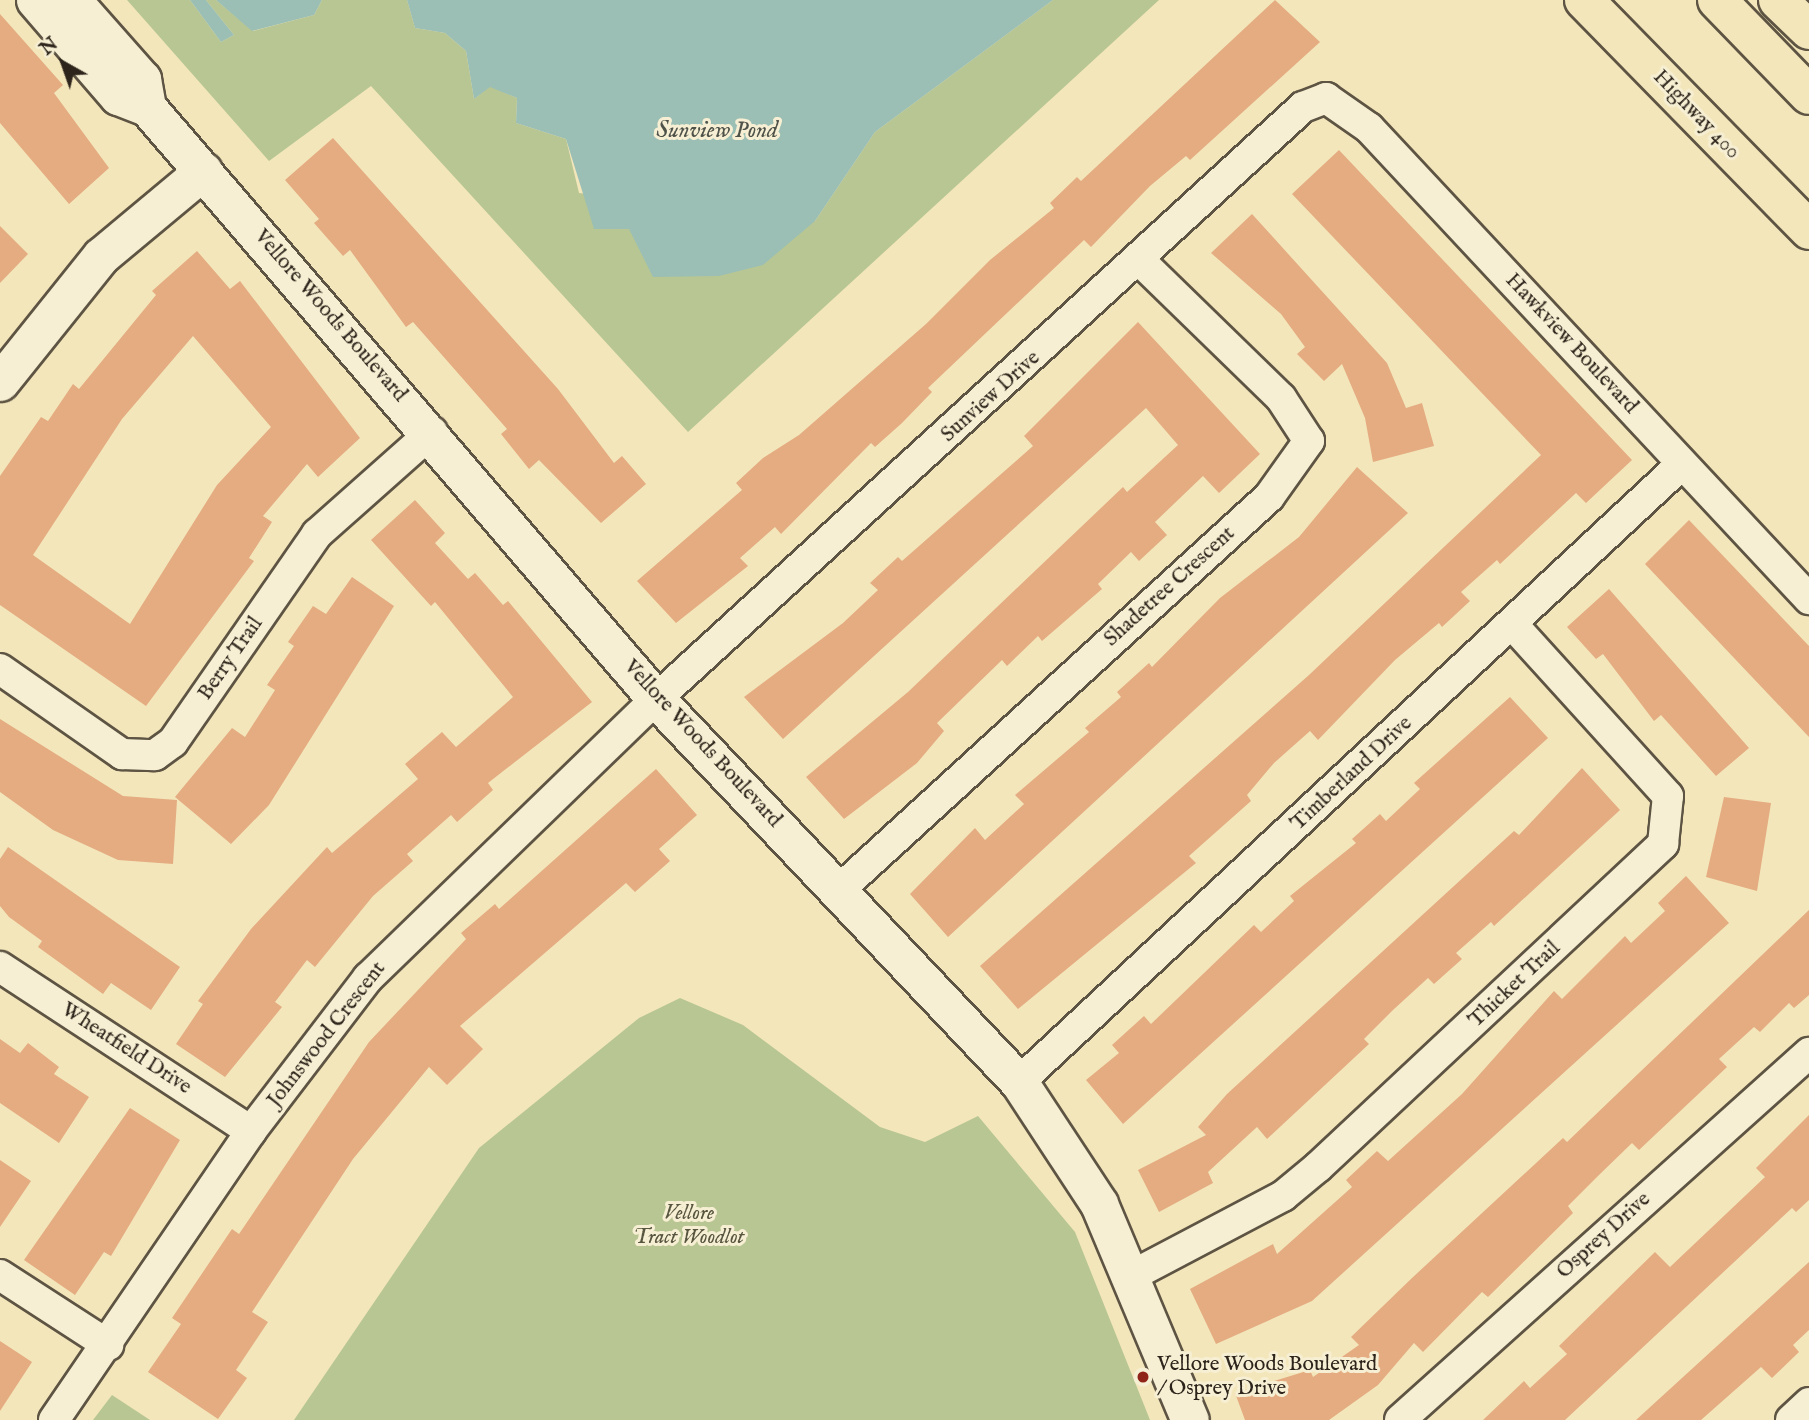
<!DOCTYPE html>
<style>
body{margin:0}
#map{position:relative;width:1809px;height:1420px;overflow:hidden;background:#f3e6bb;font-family:"IM FELL English",serif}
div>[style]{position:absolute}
.green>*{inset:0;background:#b8c693}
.water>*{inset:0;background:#9bbfb4}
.building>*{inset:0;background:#e4ac80}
.roads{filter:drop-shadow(2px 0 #5e5443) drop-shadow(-2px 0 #5e5443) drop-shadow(0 2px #5e5443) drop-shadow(0 -2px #5e5443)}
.minor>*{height:30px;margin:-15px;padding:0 15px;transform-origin:15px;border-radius:15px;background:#f7efd3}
.tertiary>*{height:37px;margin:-18.5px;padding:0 18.5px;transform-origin:18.5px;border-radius:18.5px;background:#f7efd3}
.motorway>*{height:38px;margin:-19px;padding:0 19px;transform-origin:19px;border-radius:19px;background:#f3e6bb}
.dots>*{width:19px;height:19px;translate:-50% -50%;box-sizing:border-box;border:4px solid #f7efd3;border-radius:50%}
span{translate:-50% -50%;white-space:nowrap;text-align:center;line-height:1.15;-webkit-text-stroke:6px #f7efd3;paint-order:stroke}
.street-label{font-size:21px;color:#2d241b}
.park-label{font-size:21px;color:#57553f;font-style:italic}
.poi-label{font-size:21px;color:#2d241b}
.left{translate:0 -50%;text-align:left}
.water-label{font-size:23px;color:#4e5249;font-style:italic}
.north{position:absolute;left:28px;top:28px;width:70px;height:70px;-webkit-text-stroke:5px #f7efd3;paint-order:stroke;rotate:320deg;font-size:19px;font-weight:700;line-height:28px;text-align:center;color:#2d241b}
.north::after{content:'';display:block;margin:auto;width:24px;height:32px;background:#2d241b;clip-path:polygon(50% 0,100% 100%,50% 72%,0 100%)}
</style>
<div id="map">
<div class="green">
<i style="clip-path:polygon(127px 0,190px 0,221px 42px,234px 35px,206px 0,216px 0,253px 31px,314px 15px,322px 0,407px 0,415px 28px,445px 33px,466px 51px,474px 99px,490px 86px,517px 98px,516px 123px,566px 139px,579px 193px,815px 221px,875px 132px,1053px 0,1159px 0,688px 432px,371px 86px,269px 161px)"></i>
<i style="clip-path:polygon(680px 998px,743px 1025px,880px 1127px,925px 1142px,978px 1116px,1075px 1232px,1150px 1420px,294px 1420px,479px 1148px,639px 1018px)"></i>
<i style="clip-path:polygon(112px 1395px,150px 1420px,93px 1420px)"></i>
</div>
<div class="water">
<i style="clip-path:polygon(190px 0,206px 0,234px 35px,221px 42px)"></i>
<i style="clip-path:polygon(216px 0,322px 0,314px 15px,252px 31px)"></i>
<i style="clip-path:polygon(407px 0,1053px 0,875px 132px,815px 221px,763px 265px,719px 276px,653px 277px,629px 229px,594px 229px,566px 139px,516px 123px,517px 98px,490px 87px,474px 99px,466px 51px,445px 33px,415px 28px)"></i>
</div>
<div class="building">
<i style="clip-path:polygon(1275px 0,1320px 42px,1190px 160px,1186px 156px,1150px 186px,1091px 247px,1084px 240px,928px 388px,932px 392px,902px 423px,875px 447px,871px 443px,781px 534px,775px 527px,740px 558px,748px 566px,676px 623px,637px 581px,742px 490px,736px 483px,763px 458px,799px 435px,926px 324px,990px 260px,1054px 208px,1050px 203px,1077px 177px,1081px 181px)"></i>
<i style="clip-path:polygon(0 14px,63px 85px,54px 93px,109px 168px,69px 204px,0 123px)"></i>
<i style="clip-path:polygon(333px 138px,558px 389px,614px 463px,622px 456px,646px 484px,601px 523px,539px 460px,529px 469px,501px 434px,507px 429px,413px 322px,406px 327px,350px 250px,343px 256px,314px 223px,319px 219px,285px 180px)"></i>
<i style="clip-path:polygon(1339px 150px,1632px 460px,1586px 503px,1576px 493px,1500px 564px,1497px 560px,1461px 592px,1470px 601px,1442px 627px,1439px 623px,1395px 660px,1318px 740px,1310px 731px,1274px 763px,1247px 795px,1251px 801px,1189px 856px,1196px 863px,1018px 1009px,980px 966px,1309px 675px,1541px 455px,1292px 194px)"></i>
<i style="clip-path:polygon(1252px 214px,1387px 363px,1406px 408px,1422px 403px,1434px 446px,1373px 462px,1365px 418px,1342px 364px,1324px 381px,1297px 354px,1305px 347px,1281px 314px,1211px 253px)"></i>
<i style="clip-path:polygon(0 226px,28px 254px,0 283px)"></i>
<i style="clip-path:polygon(evenodd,197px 251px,230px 289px,240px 281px,360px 438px,318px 477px,307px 464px,263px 516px,272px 522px,249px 558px,254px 561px,146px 706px,0 605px,0 476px,41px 417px,48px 421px,73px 384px,79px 389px,156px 295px,152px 291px,197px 251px,193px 336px,271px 427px,217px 485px,130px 624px,33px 555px,122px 419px,193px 336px)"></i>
<i style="clip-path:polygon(1138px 322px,1260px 454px,1219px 493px,1203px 476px,1155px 522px,1167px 535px,1139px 561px,1131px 552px,1098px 584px,1102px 589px,1042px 641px,1038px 636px,1007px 666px,1002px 660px,937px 723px,944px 731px,917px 763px,844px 819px,806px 777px,908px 692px,1123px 487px,1127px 492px,1178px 445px,1146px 408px,783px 739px,744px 697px,843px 623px,878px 590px,870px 583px,898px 557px,902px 561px,1033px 446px,1024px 436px)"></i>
<i style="clip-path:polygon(1357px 467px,1408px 513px,948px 937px,910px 894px,975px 828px,985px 840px,1024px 804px,1015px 795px,1089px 732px,1085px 728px,1121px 697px,1117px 692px,1149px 663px,1152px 667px,1220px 598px,1299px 537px)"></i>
<i style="clip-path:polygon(415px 500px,445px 533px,435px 543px,468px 579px,475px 573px,503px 605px,508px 601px,592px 702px,488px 783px,493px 790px,457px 822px,451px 815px,407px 854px,413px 861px,373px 896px,315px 967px,307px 960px,275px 1002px,282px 1007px,225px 1077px,176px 1044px,203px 1004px,198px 1001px,251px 929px,327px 847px,332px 853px,418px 779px,405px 764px,442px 732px,456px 747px,513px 697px,435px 602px,431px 606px,371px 540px)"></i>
<i style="clip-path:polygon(1689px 520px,1809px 646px,1809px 737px,1645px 564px)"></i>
<i style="clip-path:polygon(352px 577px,394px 606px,269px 805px,231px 844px,175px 797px,232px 728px,245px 737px,275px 690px,267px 685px,294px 646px,288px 642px,313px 606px,326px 614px)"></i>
<i style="clip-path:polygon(1609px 589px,1749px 748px,1716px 776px,1661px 715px,1654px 721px,1603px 654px,1596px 659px,1567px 627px)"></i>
<i style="clip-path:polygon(1510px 697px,1548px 738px,1123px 1124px,1086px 1080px,1119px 1053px,1112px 1045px,1144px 1016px,1151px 1024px,1254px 925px,1261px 932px,1294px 901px,1290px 896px,1356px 843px,1352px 839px,1380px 814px,1386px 821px,1420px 789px,1414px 783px)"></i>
<i style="clip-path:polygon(0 719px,123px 796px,177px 800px,173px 864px,118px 860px,53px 830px,0 792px)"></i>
<i style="clip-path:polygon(1582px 768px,1620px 810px,1494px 926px,1491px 922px,1456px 953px,1462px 959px,1434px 984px,1428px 978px,1393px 1010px,1364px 1039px,1369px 1044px,1267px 1139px,1257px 1127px,1208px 1172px,1213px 1183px,1159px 1212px,1138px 1170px,1206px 1135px,1198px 1127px,1227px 1094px,1514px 831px,1519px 835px)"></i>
<i style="clip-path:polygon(656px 769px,697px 815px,659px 849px,670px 861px,635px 892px,626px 883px,460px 1026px,483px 1049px,447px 1085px,429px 1067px,353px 1159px,252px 1312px,268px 1322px,236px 1370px,247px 1378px,218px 1419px,148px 1372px,181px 1324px,172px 1318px,232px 1229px,239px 1234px,369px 1042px,466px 939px,461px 933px,495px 904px,499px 909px)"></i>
<i style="clip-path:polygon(1724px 797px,1771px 803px,1757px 891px,1706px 877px)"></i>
<i style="clip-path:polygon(8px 847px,180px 967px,151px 1010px,111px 983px,103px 994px,38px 947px,42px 941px,9px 917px,0 906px,0 859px)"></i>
<i style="clip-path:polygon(1686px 876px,1729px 923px,1312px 1301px,1216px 1344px,1190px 1289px,1273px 1244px,1277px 1254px,1352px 1187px,1346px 1180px,1377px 1151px,1388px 1161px,1462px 1094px,1554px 991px,1562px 999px,1625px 936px,1631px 943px,1665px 911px,1658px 903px)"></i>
<i style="clip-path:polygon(1809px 910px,1809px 995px,1794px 1008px,1789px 1003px,1760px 1032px,1754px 1027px,1719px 1059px,1727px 1067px,1639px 1150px,1632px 1143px,1599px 1175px,1568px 1206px,1573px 1213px,1488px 1297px,1482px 1292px,1423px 1352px,1414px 1343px,1378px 1385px,1329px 1420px,1245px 1420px,1235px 1393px,1310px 1370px,1313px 1377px,1359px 1345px,1351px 1337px,1412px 1278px,1563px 1138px,1567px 1142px)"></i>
<i style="clip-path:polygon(0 1039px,20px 1053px,28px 1043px,59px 1067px,54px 1074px,89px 1097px,59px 1143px,0 1103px)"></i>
<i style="clip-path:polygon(130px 1108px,180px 1140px,111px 1256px,104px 1252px,75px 1295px,24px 1260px)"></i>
<i style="clip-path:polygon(1809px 1115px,1809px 1200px,1796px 1212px,1792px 1208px,1565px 1420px,1483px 1420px,1524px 1381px,1530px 1388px,1567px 1354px,1559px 1346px,1655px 1252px,1670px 1267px,1765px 1177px,1756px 1168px)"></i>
<i style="clip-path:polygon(0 1160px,31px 1181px,0 1227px)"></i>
<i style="clip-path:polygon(1809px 1262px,1809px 1330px,1793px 1345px,1799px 1352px,1772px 1378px,1761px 1367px,1701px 1420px,1636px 1420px)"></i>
<i style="clip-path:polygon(0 1341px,32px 1362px,0 1411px)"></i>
</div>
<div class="roads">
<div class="minor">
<i style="left:0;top:669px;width:149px;rotate:34.9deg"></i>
<i style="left:122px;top:754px;width:33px;rotate:2deg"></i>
<i style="left:155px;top:755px;width:22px;rotate:-36deg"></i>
<i style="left:173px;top:742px;width:253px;rotate:-55.3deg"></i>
<i style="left:317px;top:534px;width:154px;rotate:-41.6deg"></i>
<i style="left:839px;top:890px;width:583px;rotate:-42.43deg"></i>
<i style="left:1269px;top:497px;width:69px;rotate:-54.5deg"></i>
<i style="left:1309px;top:441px;width:51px;rotate:-123.1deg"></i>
<i style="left:1281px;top:398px;width:195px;rotate:-135.8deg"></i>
<i style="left:0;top:967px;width:300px;rotate:33.2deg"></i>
<i style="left:1019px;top:1082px;width:906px;rotate:-42.99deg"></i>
<i style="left:0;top:1275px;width:129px;rotate:32.9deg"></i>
<i style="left:1133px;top:1275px;width:170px;rotate:-27.8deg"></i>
<i style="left:1283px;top:1196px;width:45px;rotate:-39.6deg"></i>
<i style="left:1318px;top:1167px;width:473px;rotate:-43.1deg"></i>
<i style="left:1663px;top:844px;width:48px;rotate:-84.1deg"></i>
<i style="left:1668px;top:796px;width:231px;rotate:-132.2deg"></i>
<i style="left:54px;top:1420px;width:350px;rotate:-55.7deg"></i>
<i style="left:251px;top:1131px;width:193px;rotate:-52.6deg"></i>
<i style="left:368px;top:978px;width:401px;rotate:-44.1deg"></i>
<i style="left:656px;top:699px;width:877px;rotate:-42.46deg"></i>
<i style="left:1303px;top:107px;width:25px;rotate:-21deg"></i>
<i style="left:1326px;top:98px;width:52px;rotate:34.9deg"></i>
<i style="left:1369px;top:128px;width:645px;rotate:46.95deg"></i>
<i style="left:1400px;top:1420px;width:550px;rotate:-41.9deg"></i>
<i style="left:1791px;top:1420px;width:25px;rotate:-43deg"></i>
</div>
<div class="tertiary">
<i style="left:35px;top:0;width:127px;rotate:49.2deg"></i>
<i style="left:118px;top:96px;width:31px;rotate:21deg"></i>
<i style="left:147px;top:107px;width:781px;rotate:49.31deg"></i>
<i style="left:656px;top:699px;width:528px;rotate:46.54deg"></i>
<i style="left:1019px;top:1082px;width:146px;rotate:56.7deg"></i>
<i style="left:1099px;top:1204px;width:234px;rotate:67.2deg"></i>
<i style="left:72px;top:0;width:106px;rotate:48.5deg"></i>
<i style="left:142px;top:79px;width:28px;rotate:80deg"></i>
<i style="left:0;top:382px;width:161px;rotate:-51.3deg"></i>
<i style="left:101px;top:256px;width:133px;rotate:-39.8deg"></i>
</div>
<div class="motorway">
<i style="left:1584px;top:0;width:322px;rotate:45.6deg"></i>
<i style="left:1717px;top:0;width:132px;rotate:45.9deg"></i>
<i style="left:1778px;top:0;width:43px;rotate:44.1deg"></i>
</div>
</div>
<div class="dots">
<i style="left:1143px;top:1377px;background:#8f2418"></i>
</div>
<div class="street-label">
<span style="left:1696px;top:115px;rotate:46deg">Highway 400</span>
<span style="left:330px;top:316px;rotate:49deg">Vellore Woods Boulevard</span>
<span style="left:1571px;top:344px;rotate:47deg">Hawkview Boulevard</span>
<span style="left:991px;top:397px;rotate:-42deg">Sunview Drive</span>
<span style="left:1170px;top:587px;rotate:-42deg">Shadetree Crescent</span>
<span style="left:231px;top:659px;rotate:-55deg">Berry Trail</span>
<span style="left:702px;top:744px;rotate:47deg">Vellore Woods Boulevard</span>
<span style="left:1352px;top:774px;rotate:-43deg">Timberland Drive</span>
<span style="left:1515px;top:985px;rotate:-43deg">Thicket Trail</span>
<span style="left:327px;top:1035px;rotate:-52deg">Johnswood Crescent</span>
<span style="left:126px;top:1049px;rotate:33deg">Wheatfield Drive</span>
<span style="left:1604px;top:1236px;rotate:-42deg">Osprey Drive</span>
</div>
<div class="park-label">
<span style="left:689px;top:1226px">Vellore<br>Tract Woodlot</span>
</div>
<div class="poi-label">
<span class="left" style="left:1157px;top:1377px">Vellore Woods Boulevard<br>/ Osprey Drive</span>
</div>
<div class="water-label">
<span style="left:717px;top:131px">Sunview Pond</span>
</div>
<div class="north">N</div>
</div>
